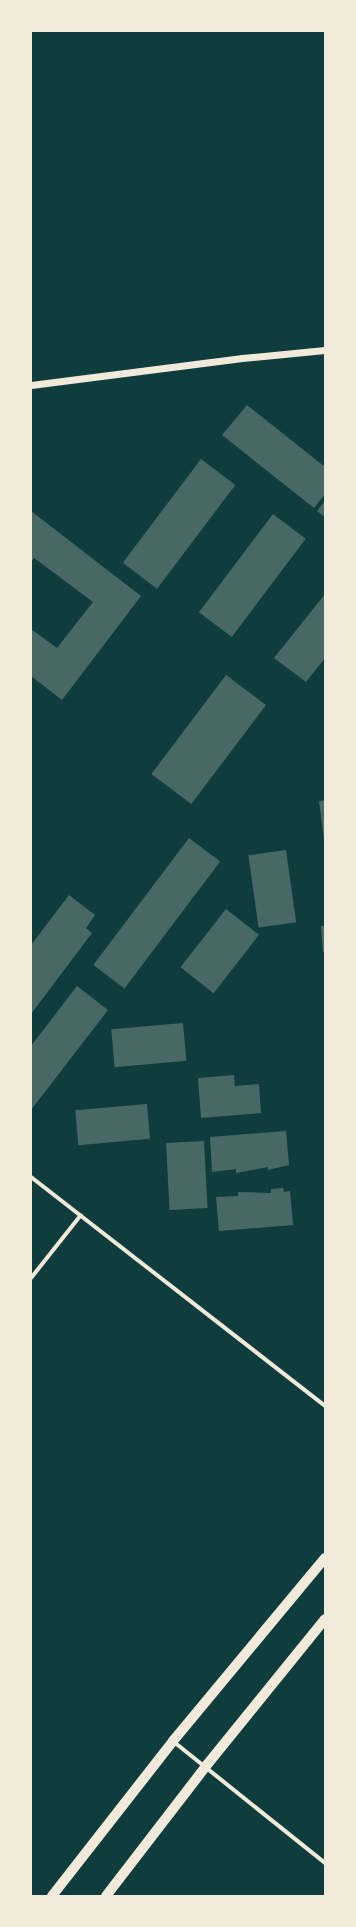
<!DOCTYPE html>
<style>
body{margin:0}
#map{position:relative;width:356px;height:1927px;overflow:hidden;background:#0f3d3e;font-family:Overpass,sans-serif}
div>[style]{position:absolute}
.building>*{inset:0;background:#486865;transform-origin:0 0}
.minor>*{height:4px;margin:-2px;padding:0 2px;transform-origin:2px;border-radius:2px;background:#f1e9da}
.tertiary>*{height:7px;margin:-3.5px;padding:0 3.5px;transform-origin:3.5px;border-radius:3.5px;background:#f1e9da}
.primary>*{height:10px;margin:-5px;padding:0 5px;transform-origin:5px;border-radius:5px;background:#f1e9da}
span{translate:-50% -50%;white-space:nowrap;text-align:center;line-height:1.15;-webkit-text-stroke:3px #f1e9da;paint-order:stroke}
.frame{position:absolute;inset:0;border:32px solid #f1e9da;pointer-events:none}
</style>
<div id="map">
<div class="building">
<i style="clip-path:polygon(247px 405px,325px 467px,325px 494px,314px 508px,222px 435px)"></i>
<i style="left:201px;top:459px;width:43px;height:130px;rotate:37deg"></i>
<i style="clip-path:polygon(325px 501px,325px 517px,317px 511px)"></i>
<i style="clip-path:polygon(31px 511px,141px 596px,62px 700px,31px 676px,31px 629px,57px 648px,93px 602px,34px 558px,31px 562px)"></i>
<i style="left:273px;top:514px;width:41px;height:123px;rotate:37deg"></i>
<i style="clip-path:polygon(325px 594px,325px 658px,306px 682px,274px 658px)"></i>
<i style="left:226px;top:675px;width:50px;height:124px;rotate:37deg"></i>
<i style="clip-path:polygon(325px 800px,325px 840px,324px 840px,319px 801px)"></i>
<i style="left:189px;top:838px;width:39px;height:159px;rotate:37deg"></i>
<i style="left:286px;top:850px;width:73px;height:38px;rotate:82deg"></i>
<i style="clip-path:polygon(69px 895px,95px 915px,86px 928px,92px 933px,31px 1014px,31px 945px)"></i>
<i style="left:226px;top:909px;width:42px;height:74px;rotate:38deg"></i>
<i style="clip-path:polygon(321px 926px,325px 926px,325px 952px,323px 952px)"></i>
<i style="clip-path:polygon(77px 986px,108px 1010px,31px 1110px,31px 1046px)"></i>
<i style="left:183px;top:1023px;width:38px;height:72px;rotate:85deg"></i>
<i style="clip-path:polygon(234px 1075px,235px 1086px,259px 1084px,261px 1113px,201px 1118px,198px 1078px)"></i>
<i style="left:147px;top:1104px;width:35px;height:72px;rotate:85deg"></i>
<i style="clip-path:polygon(286px 1131px,289px 1165px,268px 1170px,268px 1167px,236px 1173px,236px 1169px,212px 1172px,210px 1137px)"></i>
<i style="left:204px;top:1141px;width:67px;height:38px;rotate:87deg"></i>
<i style="clip-path:polygon(283px 1188px,284px 1192px,290px 1191px,293px 1225px,219px 1231px,216px 1197px,238px 1196px,238px 1192px,271px 1193px,271px 1189px)"></i>
</div>
<div class="minor">
<i style="left:31px;top:1177px;width:373px;rotate:37.9deg"></i>
<i style="left:31px;top:1278px;width:80px;rotate:-51.6deg"></i>
<i style="left:174px;top:1742px;width:193px;rotate:38.7deg"></i>
</div>
<div class="tertiary">
<i style="left:31px;top:385px;width:213px;rotate:-7.3deg"></i>
<i style="left:242px;top:358px;width:83px;rotate:-5.5deg"></i>
</div>
<div class="primary">
<i style="left:52px;top:1896px;width:197px;rotate:-52deg"></i>
<i style="left:173px;top:1741px;width:238px;rotate:-50.3deg"></i>
<i style="left:106px;top:1896px;width:164px;rotate:-52.4deg"></i>
<i style="left:206px;top:1766px;width:189px;rotate:-51deg"></i>
</div>
<div class="frame"></div>
</div>
